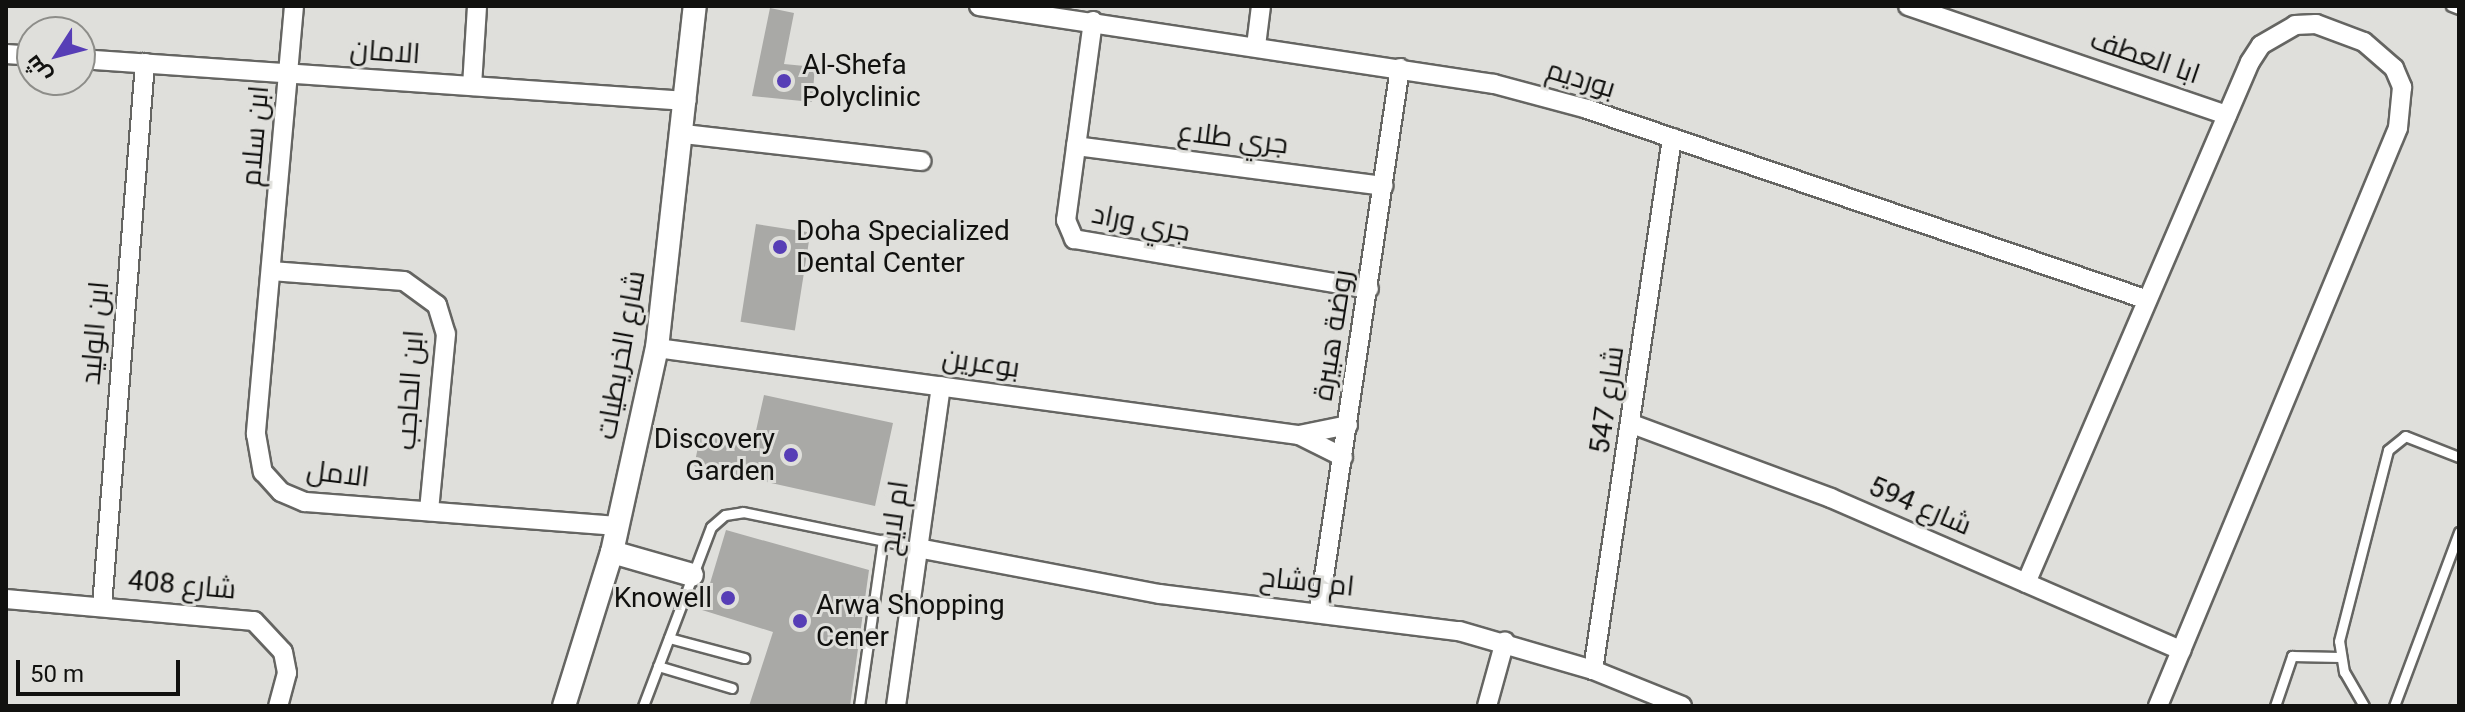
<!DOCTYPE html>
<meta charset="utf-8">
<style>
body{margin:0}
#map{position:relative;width:2465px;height:712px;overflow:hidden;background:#dfdfdb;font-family:Roboto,Cairo,sans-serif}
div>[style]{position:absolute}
.building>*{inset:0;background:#a9a9a6;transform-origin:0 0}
.roads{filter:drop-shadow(2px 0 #656562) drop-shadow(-2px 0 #656562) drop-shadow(0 2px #656562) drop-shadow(0 -2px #656562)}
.service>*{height:9px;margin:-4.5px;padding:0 4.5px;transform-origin:4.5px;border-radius:4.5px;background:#fff}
.minor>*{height:18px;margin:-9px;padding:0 9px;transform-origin:9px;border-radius:9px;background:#fff}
.tertiary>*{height:22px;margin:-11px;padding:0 11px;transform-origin:11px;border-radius:11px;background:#fff}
.dots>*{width:22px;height:22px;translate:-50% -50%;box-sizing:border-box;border:4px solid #dfdfdb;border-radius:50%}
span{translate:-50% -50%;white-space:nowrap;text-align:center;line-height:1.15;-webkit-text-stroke:6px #dfdfdb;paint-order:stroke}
.street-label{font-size:28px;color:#11110f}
.poi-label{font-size:28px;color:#11110f}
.left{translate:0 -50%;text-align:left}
.right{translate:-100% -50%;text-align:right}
.frame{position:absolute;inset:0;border:8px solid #11110f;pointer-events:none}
.north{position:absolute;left:16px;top:16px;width:80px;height:80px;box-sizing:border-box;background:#dfdfdb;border:2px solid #8d8d89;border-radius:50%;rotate:234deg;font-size:22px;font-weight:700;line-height:32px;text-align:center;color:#11110f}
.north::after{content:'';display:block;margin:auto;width:28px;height:36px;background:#573eb6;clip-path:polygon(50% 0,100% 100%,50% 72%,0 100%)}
.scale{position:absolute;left:16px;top:660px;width:164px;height:36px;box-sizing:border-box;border:4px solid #11110f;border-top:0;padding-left:10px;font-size:24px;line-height:28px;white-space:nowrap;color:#11110f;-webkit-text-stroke:6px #dfdfdb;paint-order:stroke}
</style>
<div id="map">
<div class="building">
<i style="clip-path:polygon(770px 8px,794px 13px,784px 64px,815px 67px,812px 102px,752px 96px)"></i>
<i style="left:756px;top:224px;width:55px;height:99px;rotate:9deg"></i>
<i style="clip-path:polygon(764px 395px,893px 423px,875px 506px,694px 466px,701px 433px,753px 444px)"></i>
<i style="clip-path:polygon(726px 530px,869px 570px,850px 706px,749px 706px,773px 632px,702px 610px)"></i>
</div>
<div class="roads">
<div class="service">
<i style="left:2451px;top:6px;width:9px;rotate:21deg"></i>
<i style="left:669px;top:638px;width:78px;rotate:14.9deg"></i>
<i style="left:658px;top:666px;width:77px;rotate:16.6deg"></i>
<i style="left:643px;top:706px;width:191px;rotate:-69.2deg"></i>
<i style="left:711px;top:527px;width:18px;rotate:-41deg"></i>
<i style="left:725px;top:515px;width:18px;rotate:-9deg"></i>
<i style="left:743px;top:512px;width:179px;rotate:11.6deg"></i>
<i style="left:859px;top:706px;width:168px;rotate:-81.8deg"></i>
<i style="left:2275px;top:706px;width:53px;rotate:-71.2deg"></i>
<i style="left:2292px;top:656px;width:48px;rotate:1.2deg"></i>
<i style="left:2364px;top:706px;width:39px;rotate:-120deg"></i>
<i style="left:2344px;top:672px;width:31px;rotate:-99deg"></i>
<i style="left:2339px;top:641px;width:197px;rotate:-75.6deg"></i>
<i style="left:2388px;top:450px;width:22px;rotate:-39deg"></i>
<i style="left:2405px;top:436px;width:58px;rotate:21.3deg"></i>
<i style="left:2394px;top:706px;width:186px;rotate:-69.5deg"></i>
</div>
<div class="minor">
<i style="left:294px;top:6px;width:430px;rotate:95.1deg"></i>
<i style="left:256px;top:434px;width:39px;rotate:80deg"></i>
<i style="left:263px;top:472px;width:27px;rotate:48deg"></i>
<i style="left:281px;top:492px;width:26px;rotate:23deg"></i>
<i style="left:305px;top:502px;width:314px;rotate:4.4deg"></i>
<i style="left:979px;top:6px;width:521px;rotate:8.61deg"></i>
<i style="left:1494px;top:84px;width:96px;rotate:15deg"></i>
<i style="left:1587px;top:109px;width:589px;rotate:18.8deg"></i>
<i style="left:1908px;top:6px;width:337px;rotate:18.9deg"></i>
<i style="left:1093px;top:21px;width:201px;rotate:97.7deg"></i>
<i style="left:1066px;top:220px;width:21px;rotate:67deg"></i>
<i style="left:1074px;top:239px;width:299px;rotate:9.6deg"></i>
<i style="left:1256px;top:46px;width:40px;rotate:-82.9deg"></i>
<i style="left:6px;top:54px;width:26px;rotate:4deg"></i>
<i style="left:80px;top:59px;width:608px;rotate:3.96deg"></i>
<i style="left:472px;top:86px;width:80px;rotate:-86.4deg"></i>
<i style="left:684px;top:134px;width:239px;rotate:6.5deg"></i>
<i style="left:1076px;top:146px;width:310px;rotate:7.4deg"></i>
<i style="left:271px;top:271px;width:133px;rotate:4.3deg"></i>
<i style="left:404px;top:281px;width:41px;rotate:36deg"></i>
<i style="left:437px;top:305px;width:30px;rotate:73deg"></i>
<i style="left:446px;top:334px;width:178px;rotate:95.5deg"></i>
<i style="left:657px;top:348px;width:648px;rotate:7.72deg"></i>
<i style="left:1299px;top:435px;width:50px;rotate:-11.5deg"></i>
<i style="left:1632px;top:424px;width:212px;rotate:20.4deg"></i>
<i style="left:1831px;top:498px;width:382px;rotate:23.5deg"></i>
<i style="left:1301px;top:436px;width:47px;rotate:26.6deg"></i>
<i style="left:918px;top:548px;width:246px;rotate:10.8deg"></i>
<i style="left:1160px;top:594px;width:301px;rotate:7.1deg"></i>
<i style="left:1459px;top:631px;width:140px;rotate:16.2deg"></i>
<i style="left:1593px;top:670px;width:96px;rotate:22deg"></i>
<i style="left:2026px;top:583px;width:567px;rotate:-66.74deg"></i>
<i style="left:2250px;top:62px;width:20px;rotate:-57deg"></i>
<i style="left:2261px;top:45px;width:39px;rotate:-30deg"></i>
<i style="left:2295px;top:25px;width:21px;rotate:-3deg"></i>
<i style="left:2316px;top:24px;width:51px;rotate:20.6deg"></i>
<i style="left:2364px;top:42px;width:40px;rotate:41deg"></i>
<i style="left:2394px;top:68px;width:21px;rotate:67deg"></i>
<i style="left:2402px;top:87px;width:41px;rotate:95.6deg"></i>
<i style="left:2398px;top:128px;width:626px;rotate:112.55deg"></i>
<i style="left:6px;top:599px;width:249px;rotate:5.1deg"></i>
<i style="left:254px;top:621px;width:42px;rotate:46.9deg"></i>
<i style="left:283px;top:652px;width:21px;rotate:79deg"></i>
<i style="left:287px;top:673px;width:34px;rotate:105deg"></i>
<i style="left:102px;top:606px;width:545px;rotate:-85.47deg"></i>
<i style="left:1319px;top:610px;width:548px;rotate:-81.5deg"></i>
<i style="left:1593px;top:670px;width:538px;rotate:-81.55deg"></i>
<i style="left:896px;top:706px;width:323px;rotate:-82deg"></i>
<i style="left:1487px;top:706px;width:67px;rotate:-74.5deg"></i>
</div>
<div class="tertiary">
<i style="left:612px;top:552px;width:83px;rotate:16deg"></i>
<i style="left:564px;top:706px;width:161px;rotate:-72.7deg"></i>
<i style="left:612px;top:552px;width:209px;rotate:-77.6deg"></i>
<i style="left:657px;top:348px;width:344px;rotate:-83.7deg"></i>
</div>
</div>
<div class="dots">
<i style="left:784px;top:81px;background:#573eb6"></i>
<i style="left:780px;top:247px;background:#573eb6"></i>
<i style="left:791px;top:455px;background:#573eb6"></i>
<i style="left:728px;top:598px;background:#573eb6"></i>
<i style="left:800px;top:621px;background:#573eb6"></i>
</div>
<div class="street-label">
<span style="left:385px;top:52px;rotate:4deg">الامان</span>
<span style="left:2145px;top:57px;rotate:19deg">ابا العطف</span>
<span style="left:1581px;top:79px;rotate:17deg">بورديم</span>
<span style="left:255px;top:136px;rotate:-85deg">ابن سلام</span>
<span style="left:1233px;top:138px;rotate:7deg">جري طلاع</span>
<span style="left:1141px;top:223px;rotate:11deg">جري وراد</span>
<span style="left:95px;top:333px;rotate:-85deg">ابن الوليد</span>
<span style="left:1333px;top:335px;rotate:-81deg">روضة هبيرة</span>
<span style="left:621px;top:355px;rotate:-80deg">شارع الخريطيات</span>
<span style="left:981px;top:363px;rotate:8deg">بوعرين</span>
<span style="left:410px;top:390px;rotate:-86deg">ابن الحاجب</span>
<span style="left:1607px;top:400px;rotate:-82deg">شارع 547</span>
<span style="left:338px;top:474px;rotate:7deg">الامل</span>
<span style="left:1920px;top:506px;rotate:23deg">شارع 594</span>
<span style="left:894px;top:518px;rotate:-82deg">ام لايح</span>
<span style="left:1307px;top:582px;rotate:6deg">ام وشاح</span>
<span style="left:182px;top:585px;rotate:5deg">شارع 408</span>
</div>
<div class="poi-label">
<span class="left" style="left:802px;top:81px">Al-Shefa<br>Polyclinic</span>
<span class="left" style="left:796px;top:247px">Doha Specialized<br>Dental Center</span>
<span class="right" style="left:775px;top:455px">Discovery<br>Garden</span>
<span class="right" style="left:712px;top:598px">Knowell</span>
<span class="left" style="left:816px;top:621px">Arwa Shopping<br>Cener</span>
</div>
<div class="frame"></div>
<div class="north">ش</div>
<div class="scale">50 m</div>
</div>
